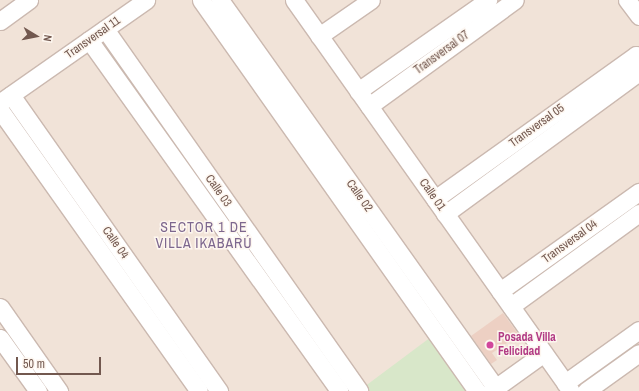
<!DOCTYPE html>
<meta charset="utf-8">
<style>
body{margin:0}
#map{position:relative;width:639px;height:391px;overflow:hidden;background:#faf2e9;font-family:"Archivo Narrow",sans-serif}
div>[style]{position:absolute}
.residential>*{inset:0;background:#f1e3d8}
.green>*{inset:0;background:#d8e7c9}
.building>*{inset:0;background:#edd0c3}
.roads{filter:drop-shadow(1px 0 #cbb9b0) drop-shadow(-1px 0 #cbb9b0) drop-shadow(0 1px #cbb9b0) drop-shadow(0 -1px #cbb9b0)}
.minor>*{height:17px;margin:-8.5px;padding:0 8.5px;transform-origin:8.5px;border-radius:8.5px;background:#fff}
.dots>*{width:11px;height:11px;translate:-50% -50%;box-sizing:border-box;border:2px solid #fdf6ef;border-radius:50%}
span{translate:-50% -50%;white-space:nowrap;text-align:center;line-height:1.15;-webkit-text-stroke:3px #fdf6ef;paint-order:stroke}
.street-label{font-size:12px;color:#72584f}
.hotel-label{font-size:12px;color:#b23c85;font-weight:700}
.left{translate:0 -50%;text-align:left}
.quarter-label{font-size:14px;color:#7d678e;letter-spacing:1px}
.north{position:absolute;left:16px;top:16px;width:40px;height:40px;-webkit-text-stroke:3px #fdf6ef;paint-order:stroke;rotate:100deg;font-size:11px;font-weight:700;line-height:16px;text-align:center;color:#72584f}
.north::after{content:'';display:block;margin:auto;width:14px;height:18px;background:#72584f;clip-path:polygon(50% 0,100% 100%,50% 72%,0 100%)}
.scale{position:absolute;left:16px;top:357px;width:85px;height:18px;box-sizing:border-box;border:2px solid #72584f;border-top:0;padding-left:5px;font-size:12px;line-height:14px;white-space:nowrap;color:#72584f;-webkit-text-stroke:3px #fdf6ef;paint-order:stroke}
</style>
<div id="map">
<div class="residential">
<i style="clip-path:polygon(0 0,627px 0,639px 16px,639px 391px,0 391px)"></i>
</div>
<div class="green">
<i style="clip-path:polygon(431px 337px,469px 391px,367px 391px,364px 387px)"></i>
</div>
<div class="building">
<i style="clip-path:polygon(503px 313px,519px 335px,492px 353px,497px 360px,491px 364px,471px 336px)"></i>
</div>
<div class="roads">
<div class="minor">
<i style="left:201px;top:0;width:479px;rotate:54.8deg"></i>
<i style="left:220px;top:0;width:480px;rotate:54.6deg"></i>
<i style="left:294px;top:0;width:479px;rotate:54.7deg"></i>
<i style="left:627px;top:0;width:20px;rotate:53deg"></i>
<i style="left:0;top:21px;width:36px;rotate:-36deg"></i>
<i style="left:105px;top:29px;width:442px;rotate:54.9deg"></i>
<i style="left:319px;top:36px;width:63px;rotate:-34.7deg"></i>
<i style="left:89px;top:40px;width:431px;rotate:54.5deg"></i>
<i style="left:358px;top:91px;width:159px;rotate:-35deg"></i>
<i style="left:11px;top:95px;width:362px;rotate:54.9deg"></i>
<i style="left:2px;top:101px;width:176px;rotate:-35deg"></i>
<i style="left:369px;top:106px;width:180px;rotate:-36deg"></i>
<i style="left:0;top:110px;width:344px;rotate:54.7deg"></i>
<i style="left:435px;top:199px;width:247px;rotate:-35.6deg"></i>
<i style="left:636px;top:55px;width:4px;rotate:45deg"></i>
<i style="left:445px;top:214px;width:240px;rotate:-36.2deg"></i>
<i style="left:500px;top:291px;width:171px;rotate:-35.5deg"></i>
<i style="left:511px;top:306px;width:158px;rotate:-36deg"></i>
<i style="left:0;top:307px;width:103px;rotate:54.9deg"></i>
<i style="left:0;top:338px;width:65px;rotate:54.4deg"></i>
<i style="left:565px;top:383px;width:91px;rotate:-35.6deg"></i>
<i style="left:491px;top:391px;width:65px;rotate:-35.6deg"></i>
<i style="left:586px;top:391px;width:65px;rotate:-35.6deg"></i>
</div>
</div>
<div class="dots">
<i style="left:490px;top:345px;background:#d1479c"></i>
</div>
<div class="street-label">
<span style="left:93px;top:38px;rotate:-35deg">Transversal 11</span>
<span style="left:442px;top:53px;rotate:-36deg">Transversal 07</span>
<span style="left:537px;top:126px;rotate:-36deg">Transversal 05</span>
<span style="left:218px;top:191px;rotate:55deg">Calle 03</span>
<span style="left:432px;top:195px;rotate:55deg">Calle 01</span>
<span style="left:359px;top:196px;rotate:55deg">Calle 02</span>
<span style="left:570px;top:242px;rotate:-36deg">Transversal 04</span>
<span style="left:115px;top:243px;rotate:55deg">Calle 04</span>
</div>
<div class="hotel-label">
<span class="left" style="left:498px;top:345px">Posada Villa<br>Felicidad</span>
</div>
<div class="quarter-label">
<span style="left:204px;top:235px">SECTOR 1 DE<br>VILLA IKABARÚ</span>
</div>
<div class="north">N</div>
<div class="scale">50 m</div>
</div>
